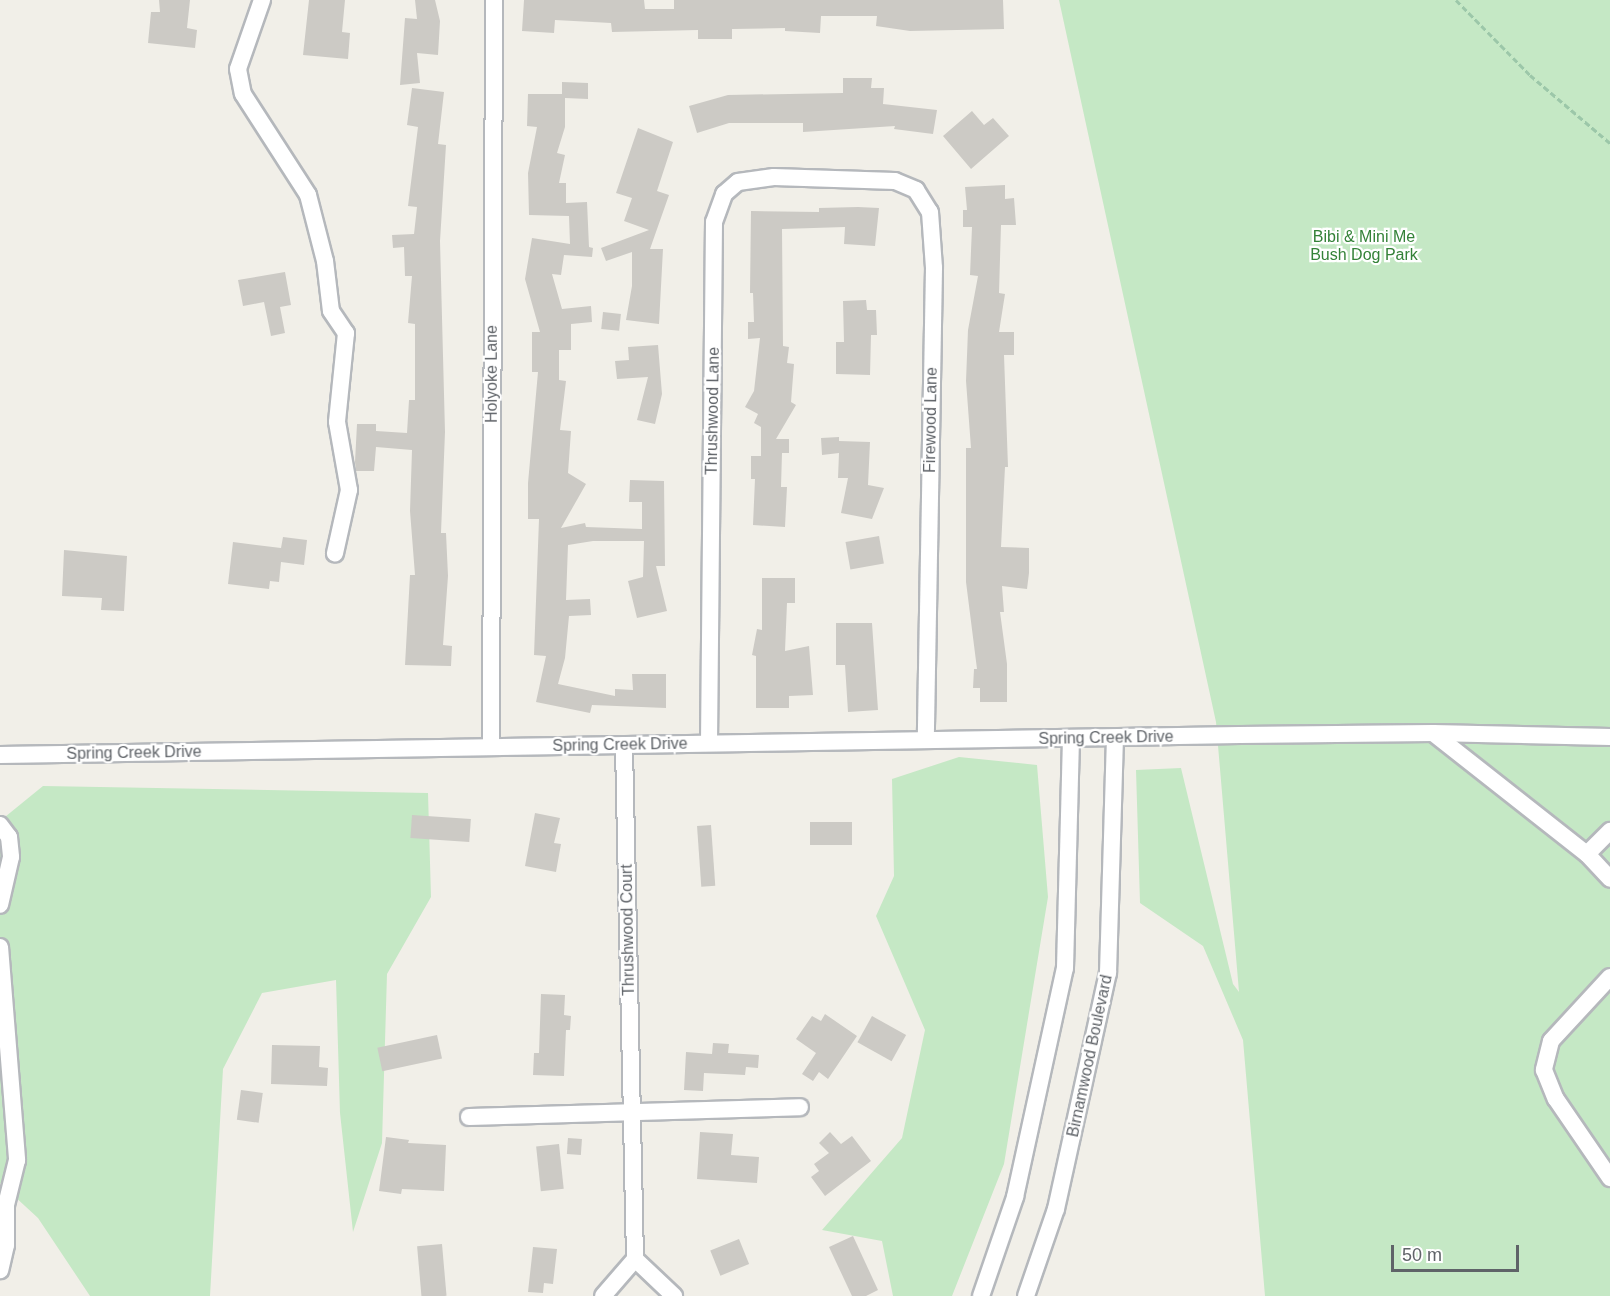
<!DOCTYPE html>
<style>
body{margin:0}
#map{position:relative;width:1610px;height:1296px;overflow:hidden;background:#f1efe8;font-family:Arial,sans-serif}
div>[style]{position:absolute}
.green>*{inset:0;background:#c5e8c5}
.building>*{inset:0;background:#cccac5;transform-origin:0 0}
.path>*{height:3px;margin-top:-1.5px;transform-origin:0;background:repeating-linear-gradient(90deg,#9cc7a9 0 6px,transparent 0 9px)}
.roads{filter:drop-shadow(2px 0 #b5b8bc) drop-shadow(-2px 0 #b5b8bc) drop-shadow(0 2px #b5b8bc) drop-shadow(0 -2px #b5b8bc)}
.minor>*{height:16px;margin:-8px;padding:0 8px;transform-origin:8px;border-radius:8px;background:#fff}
span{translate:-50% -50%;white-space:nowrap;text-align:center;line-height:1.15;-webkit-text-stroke:4.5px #fff;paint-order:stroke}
.park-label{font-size:16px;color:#348238}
.street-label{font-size:16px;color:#5f6368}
.scale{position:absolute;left:1391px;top:1245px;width:128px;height:27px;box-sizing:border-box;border:3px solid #5f6368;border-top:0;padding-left:8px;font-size:18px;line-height:21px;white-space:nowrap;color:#5f6368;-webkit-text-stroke:4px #fff;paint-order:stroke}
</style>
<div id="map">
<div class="green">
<i style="clip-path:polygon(1059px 0,1610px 0,1610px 1296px,1265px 1296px,1243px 1040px,1203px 946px,1140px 903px,1136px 770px,1181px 768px,1233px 984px,1239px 992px,1216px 722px)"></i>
<i style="clip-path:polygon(959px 757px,1037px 765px,1048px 897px,1004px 1164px,952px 1296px,893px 1296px,882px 1241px,822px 1230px,902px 1138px,925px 1030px,876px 916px,894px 876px,892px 779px)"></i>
<i style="clip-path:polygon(43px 786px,428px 793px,431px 897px,387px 974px,382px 1143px,353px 1232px,340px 1113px,336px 980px,262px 993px,223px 1069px,210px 1296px,90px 1296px,38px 1218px,0 1183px,0 821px)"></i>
</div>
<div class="building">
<i style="clip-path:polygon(159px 0,190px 0,187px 28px,197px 30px,195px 48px,148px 43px,151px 12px,160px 12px)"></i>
<i style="clip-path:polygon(309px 0,345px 0,342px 32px,350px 33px,348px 59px,303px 55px)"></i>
<i style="clip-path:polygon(415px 0,435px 0,440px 21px,438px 55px,417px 53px,420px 83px,400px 85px,405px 18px,417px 19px)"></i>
<i style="clip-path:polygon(524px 0,644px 0,645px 9px,674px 9px,674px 0,1003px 0,1004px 29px,910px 31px,876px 26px,877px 16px,821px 16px,820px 33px,785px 31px,785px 28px,732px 29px,732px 39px,698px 39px,698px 30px,612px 32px,611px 23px,555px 20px,554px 33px,522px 31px)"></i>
<i style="clip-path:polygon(843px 78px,872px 78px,871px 88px,884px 88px,883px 104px,937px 110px,933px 134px,894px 129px,895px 126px,803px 132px,803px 123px,729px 123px,697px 133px,689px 106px,728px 95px,843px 93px)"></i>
<i style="clip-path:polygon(562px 82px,588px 83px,588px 99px,565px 98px,565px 127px,557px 153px,565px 155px,559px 183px,566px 183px,566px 203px,587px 202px,589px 247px,593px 248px,592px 257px,564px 255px,561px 275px,552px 274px,562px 309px,591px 306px,592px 322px,571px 324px,571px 350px,559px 350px,559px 380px,566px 381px,560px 430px,571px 431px,568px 473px,586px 484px,561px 528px,585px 523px,586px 527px,642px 529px,642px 502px,629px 502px,630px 480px,664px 481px,665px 566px,656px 566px,667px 611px,637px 618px,628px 581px,643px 577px,644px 541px,593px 541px,568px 545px,566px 600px,590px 599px,591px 615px,569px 616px,565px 658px,558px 684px,615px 696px,615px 689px,633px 690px,632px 674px,666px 674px,666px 708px,592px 705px,590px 713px,536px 702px,546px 656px,534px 655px,539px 519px,528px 519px,528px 483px,538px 372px,532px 372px,532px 332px,540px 332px,525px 279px,532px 238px,570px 244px,569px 216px,529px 215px,528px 173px,537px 127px,527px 126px,528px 94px,562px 94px)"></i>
<i style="clip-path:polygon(412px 88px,444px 92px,438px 144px,446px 145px,440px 241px,445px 432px,441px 533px,446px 533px,448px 576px,443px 645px,452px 646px,451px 666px,405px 665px,410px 575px,415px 575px,410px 511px,412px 450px,376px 447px,374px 471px,356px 471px,355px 462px,357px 424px,376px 424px,376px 431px,407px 433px,409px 400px,415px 400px,415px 324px,408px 323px,412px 276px,405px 276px,404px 247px,393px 248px,392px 235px,414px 234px,417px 207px,408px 206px,418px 127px,407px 125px)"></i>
<i style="clip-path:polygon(972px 111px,984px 125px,993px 118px,1009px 136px,971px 169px,943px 136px)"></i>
<i style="clip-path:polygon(638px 128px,673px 142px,657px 191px,669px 195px,650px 249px,663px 249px,659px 324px,626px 320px,632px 286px,632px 252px,606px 261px,601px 248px,649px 230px,624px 221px,632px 198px,616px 193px)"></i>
<i style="clip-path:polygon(1005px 185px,1005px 199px,1014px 198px,1016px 225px,1001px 225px,999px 293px,1005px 294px,999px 332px,1014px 332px,1014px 355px,1004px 355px,1008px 467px,1005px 467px,1001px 547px,1029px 548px,1029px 573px,1027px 589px,1002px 586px,1004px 612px,1000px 612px,1007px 664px,1007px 702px,980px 702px,980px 688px,973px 688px,974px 669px,977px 669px,966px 582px,966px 448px,971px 448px,966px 381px,968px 330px,978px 276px,970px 275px,972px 227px,963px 227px,963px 210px,967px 210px,965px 187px)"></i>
<i style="clip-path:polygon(858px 207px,879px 208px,875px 246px,844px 244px,845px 227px,782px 229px,783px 346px,789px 347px,787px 363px,794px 364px,791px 402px,796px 405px,776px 439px,789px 439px,789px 453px,782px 453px,781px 487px,787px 487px,785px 527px,753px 525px,755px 479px,751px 479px,751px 456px,761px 456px,761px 427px,754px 423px,758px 414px,745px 407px,754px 391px,760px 338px,748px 339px,748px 322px,754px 322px,753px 293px,750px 293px,751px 211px,819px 212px,819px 208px)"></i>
<i style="clip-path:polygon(285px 272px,291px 305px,280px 307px,285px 333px,271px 336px,264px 302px,243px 306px,238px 280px)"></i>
<i style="clip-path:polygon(866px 300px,867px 310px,876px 310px,877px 335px,871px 335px,870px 375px,836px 374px,836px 342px,844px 342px,843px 301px)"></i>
<i style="left:603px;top:312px;width:18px;height:17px;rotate:6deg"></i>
<i style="clip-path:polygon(658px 345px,662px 394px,655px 424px,637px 420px,648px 377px,617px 379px,615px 361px,629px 360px,628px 347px)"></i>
<i style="clip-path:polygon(839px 437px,839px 441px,870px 442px,868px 485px,884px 488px,872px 519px,841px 513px,848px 478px,838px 478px,839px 453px,822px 455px,821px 438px)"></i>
<i style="left:879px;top:536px;width:28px;height:34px;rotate:80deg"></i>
<i style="clip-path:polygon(283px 537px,307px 540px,304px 565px,281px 562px,279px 582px,270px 581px,269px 589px,228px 584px,233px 542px,281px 548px)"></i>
<i style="clip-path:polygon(64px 550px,127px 556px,124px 611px,101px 610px,102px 598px,62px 596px)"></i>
<i style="clip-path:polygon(762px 578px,795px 578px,795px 603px,787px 603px,785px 651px,809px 646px,813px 695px,789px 696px,789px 708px,756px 708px,756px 656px,752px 655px,757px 629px,762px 630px)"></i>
<i style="clip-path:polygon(836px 623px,872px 623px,878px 710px,848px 712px,845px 665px,836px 665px)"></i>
<i style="clip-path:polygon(535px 813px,560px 818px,554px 843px,561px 844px,556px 872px,525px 866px)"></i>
<i style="left:412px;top:815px;width:59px;height:23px;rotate:4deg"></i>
<i style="left:810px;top:822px;width:42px;height:23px"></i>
<i style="left:711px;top:825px;width:61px;height:14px;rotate:86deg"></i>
<i style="clip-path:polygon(541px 994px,565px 995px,564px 1015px,571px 1016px,570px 1030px,566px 1030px,564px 1076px,533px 1075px,534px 1053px,539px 1053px)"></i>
<i style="clip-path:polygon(825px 1014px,857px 1036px,828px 1079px,819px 1072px,813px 1081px,802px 1074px,816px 1053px,796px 1039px,812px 1016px,821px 1021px)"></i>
<i style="left:872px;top:1016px;width:39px;height:30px;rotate:29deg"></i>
<i style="left:437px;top:1035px;width:24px;height:61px;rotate:78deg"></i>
<i style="clip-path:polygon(713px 1043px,729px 1044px,728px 1053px,759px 1055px,758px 1068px,746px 1067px,745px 1075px,704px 1073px,703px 1091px,684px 1090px,686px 1052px,712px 1054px)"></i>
<i style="clip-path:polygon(272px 1045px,320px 1046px,319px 1067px,328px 1068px,327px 1086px,271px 1084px)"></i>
<i style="left:241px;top:1090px;width:22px;height:30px;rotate:8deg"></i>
<i style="clip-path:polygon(700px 1132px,733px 1134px,731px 1155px,759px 1157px,757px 1183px,697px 1179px)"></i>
<i style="clip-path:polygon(830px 1132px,841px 1144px,852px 1136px,871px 1161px,825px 1196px,811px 1177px,819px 1171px,814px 1164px,829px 1153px,819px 1143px)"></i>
<i style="clip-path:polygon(386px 1137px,409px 1140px,408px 1143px,446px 1145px,444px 1191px,402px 1189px,401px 1194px,379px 1191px)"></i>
<i style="left:568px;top:1138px;width:14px;height:16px;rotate:4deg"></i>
<i style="left:559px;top:1144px;width:45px;height:23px;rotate:84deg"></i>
<i style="clip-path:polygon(853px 1236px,878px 1290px,866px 1296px,852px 1296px,829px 1247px)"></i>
<i style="left:739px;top:1239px;width:27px;height:31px;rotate:68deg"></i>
<i style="left:442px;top:1244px;width:52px;height:25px;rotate:85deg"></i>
<i style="clip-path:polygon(533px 1247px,557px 1249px,553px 1284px,544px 1283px,543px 1293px,528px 1292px)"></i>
</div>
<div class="path">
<i style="left:1456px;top:0;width:105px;rotate:45.4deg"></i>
<i style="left:1530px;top:75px;width:105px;rotate:40.4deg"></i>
</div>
<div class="roads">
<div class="minor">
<i style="left:262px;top:0;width:73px;rotate:109.2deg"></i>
<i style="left:238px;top:69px;width:25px;rotate:79deg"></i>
<i style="left:243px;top:94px;width:120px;rotate:57.2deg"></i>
<i style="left:308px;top:195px;width:68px;rotate:75.6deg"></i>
<i style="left:325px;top:261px;width:50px;rotate:83.2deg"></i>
<i style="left:331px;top:311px;width:27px;rotate:56deg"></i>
<i style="left:346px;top:333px;width:89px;rotate:95.8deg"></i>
<i style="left:337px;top:422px;width:69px;rotate:80deg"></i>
<i style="left:349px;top:490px;width:65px;rotate:102.5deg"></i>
<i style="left:1433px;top:733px;width:196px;rotate:38.2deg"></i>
<i style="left:1587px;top:854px;width:34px;rotate:47deg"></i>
<i style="left:709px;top:743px;width:521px;rotate:-89.45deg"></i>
<i style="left:714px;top:222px;width:30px;rotate:-70deg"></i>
<i style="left:724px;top:194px;width:18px;rotate:-41deg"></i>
<i style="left:738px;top:182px;width:36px;rotate:-8deg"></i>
<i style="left:774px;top:177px;width:121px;rotate:1.9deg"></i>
<i style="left:895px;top:181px;width:23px;rotate:23deg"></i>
<i style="left:916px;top:190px;width:26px;rotate:58deg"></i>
<i style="left:930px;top:212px;width:56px;rotate:85.9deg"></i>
<i style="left:934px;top:268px;width:472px;rotate:91deg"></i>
<i style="left:491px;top:747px;width:747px;rotate:-89.77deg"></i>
<i style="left:0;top:755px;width:1240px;rotate:-0.92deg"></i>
<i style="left:1240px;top:735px;width:193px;rotate:-0.6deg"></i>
<i style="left:1433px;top:733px;width:177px;rotate:1.3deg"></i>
<i style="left:0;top:825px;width:15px;rotate:53deg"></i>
<i style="left:9px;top:837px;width:20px;rotate:84deg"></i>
<i style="left:11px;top:857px;width:49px;rotate:102.9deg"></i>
<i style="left:1587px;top:854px;width:33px;rotate:-45deg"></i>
<i style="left:0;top:947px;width:214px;rotate:85.4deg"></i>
<i style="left:17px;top:1160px;width:46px;rotate:103.7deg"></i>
<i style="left:6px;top:1205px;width:40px;rotate:90deg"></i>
<i style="left:6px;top:1245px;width:26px;rotate:103deg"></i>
<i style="left:1610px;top:977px;width:87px;rotate:132.7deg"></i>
<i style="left:1551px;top:1041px;width:30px;rotate:104deg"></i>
<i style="left:1544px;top:1070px;width:31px;rotate:68deg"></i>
<i style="left:1556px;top:1099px;width:96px;rotate:55.6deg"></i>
<i style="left:469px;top:1117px;width:331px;rotate:-1.7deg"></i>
<i style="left:635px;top:1259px;width:54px;rotate:43.5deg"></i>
<i style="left:603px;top:1296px;width:49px;rotate:-49.1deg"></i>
<i style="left:635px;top:1259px;width:514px;rotate:-91.23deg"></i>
<i style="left:981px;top:1296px;width:105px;rotate:-71deg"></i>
<i style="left:1015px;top:1197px;width:234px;rotate:-77.7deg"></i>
<i style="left:1065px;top:968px;width:229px;rotate:-88.5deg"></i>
<i style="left:1026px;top:1296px;width:92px;rotate:-71deg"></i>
<i style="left:1056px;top:1209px;width:242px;rotate:-77.6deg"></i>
<i style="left:1108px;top:973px;width:235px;rotate:-88.3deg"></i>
</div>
</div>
<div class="park-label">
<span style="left:1364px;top:246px">Bibi &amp; Mini Me<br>Bush Dog Park</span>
</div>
<div class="street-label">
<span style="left:492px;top:374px;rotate:-90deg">Holyoke Lane</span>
<span style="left:713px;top:411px;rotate:-89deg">Thrushwood Lane</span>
<span style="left:931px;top:420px;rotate:-89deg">Firewood Lane</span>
<span style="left:1106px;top:738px;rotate:-1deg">Spring Creek Drive</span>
<span style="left:620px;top:745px;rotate:-1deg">Spring Creek Drive</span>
<span style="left:134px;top:753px;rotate:-1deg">Spring Creek Drive</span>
<span style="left:628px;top:930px;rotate:-91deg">Thrushwood Court</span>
<span style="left:1090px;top:1056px;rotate:-78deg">Birnamwood Boulevard</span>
</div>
<div class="scale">50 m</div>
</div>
